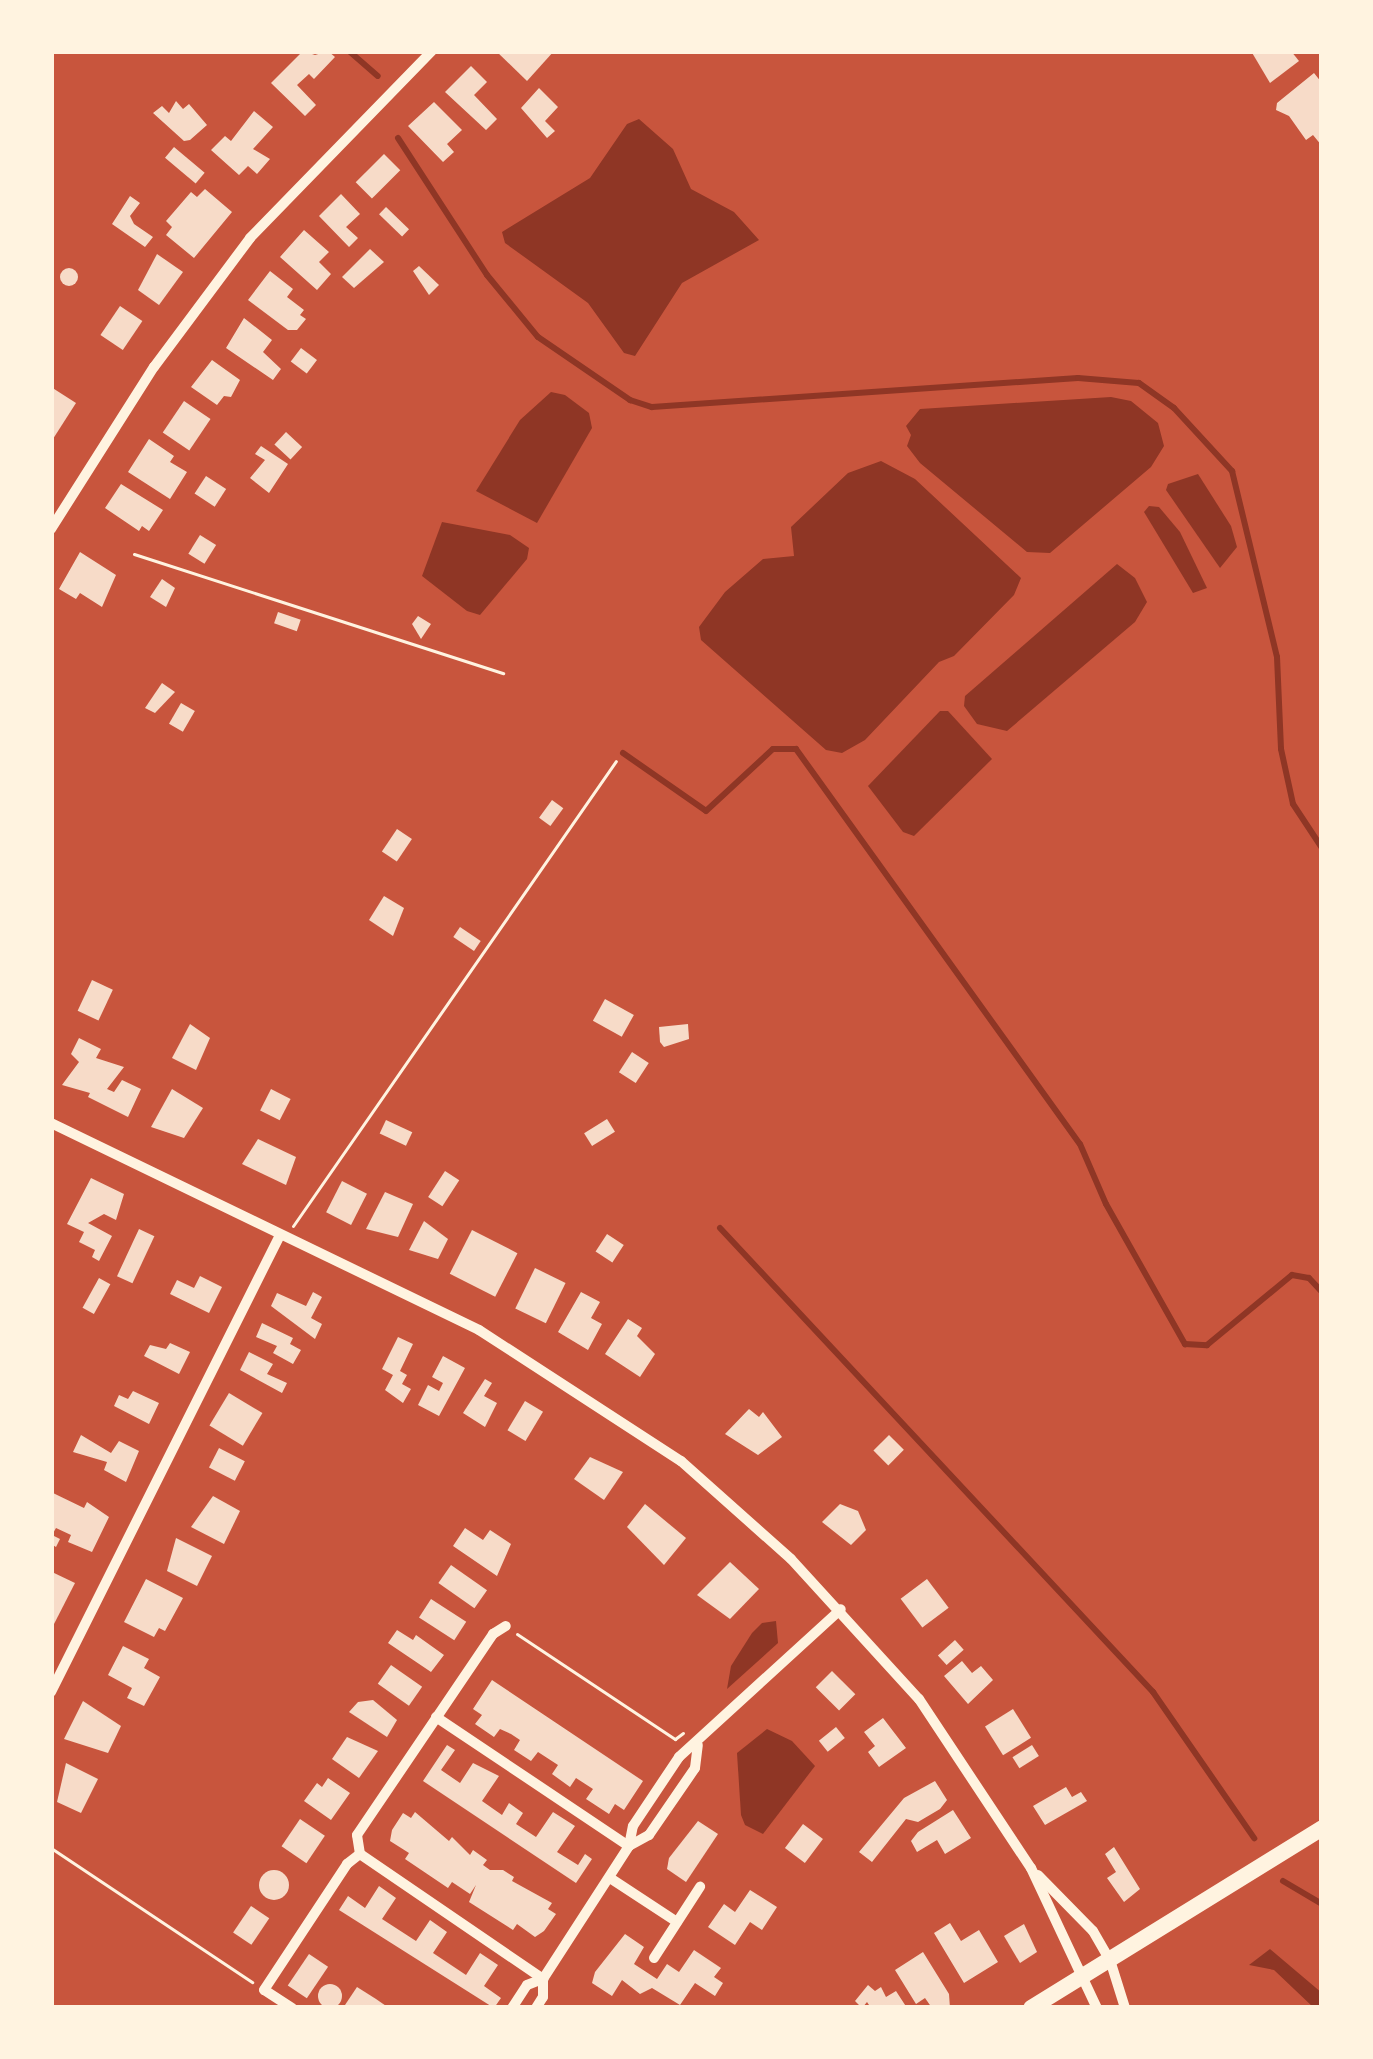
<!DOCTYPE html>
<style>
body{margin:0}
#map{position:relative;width:1373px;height:2059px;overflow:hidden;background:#c8553d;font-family:"Space Grotesk",sans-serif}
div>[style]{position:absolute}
.water>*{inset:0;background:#8f3625}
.stream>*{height:6px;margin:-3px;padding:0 3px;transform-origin:3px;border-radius:3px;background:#8f3625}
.building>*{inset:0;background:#f7dbc8;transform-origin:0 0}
.round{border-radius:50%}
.path>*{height:3px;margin:-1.5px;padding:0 1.5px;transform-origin:1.5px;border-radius:1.5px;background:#fff3e0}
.minor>*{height:10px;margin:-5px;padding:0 5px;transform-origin:5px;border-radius:5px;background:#fff3e0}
.primary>*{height:16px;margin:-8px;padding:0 8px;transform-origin:8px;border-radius:8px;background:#fff3e0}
span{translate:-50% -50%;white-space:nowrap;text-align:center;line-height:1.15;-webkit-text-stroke:9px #fff3e0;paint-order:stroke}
.frame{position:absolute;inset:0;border:54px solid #fff3e0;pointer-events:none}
</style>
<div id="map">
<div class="water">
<i style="clip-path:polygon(639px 119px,673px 149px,691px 189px,734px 212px,759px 240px,682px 283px,635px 356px,624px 353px,588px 303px,505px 243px,502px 232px,590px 178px,627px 124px)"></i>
<i style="clip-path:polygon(551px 392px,565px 395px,589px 413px,592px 428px,537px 523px,476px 491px,520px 420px)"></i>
<i style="clip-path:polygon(1111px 397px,1131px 401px,1158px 423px,1164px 446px,1151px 467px,1050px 553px,1027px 552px,920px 463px,907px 446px,911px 435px,906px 426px,920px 409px)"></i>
<i style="clip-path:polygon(881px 461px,915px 479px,1021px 578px,1014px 595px,954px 656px,939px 662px,865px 740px,842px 753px,826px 750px,701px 640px,699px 627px,725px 592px,763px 559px,794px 556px,791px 527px,848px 473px)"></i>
<i style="clip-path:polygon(1198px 474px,1231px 526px,1237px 547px,1220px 568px,1166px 490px,1168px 484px)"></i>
<i style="clip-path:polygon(1149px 506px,1159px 507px,1180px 532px,1207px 588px,1193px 593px,1144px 512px)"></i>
<i style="clip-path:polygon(442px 522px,510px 535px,529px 548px,527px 559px,480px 615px,467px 611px,422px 576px)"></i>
<i style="clip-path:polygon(1117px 564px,1135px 578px,1147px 602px,1135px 622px,1007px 731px,977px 724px,964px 706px,965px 696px)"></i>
<i style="clip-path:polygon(940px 711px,948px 711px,992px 759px,914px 836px,903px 832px,868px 786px)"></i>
<i style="clip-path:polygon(776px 1621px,778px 1643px,727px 1689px,731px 1666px,752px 1633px,762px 1623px)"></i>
<i style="clip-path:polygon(767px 1729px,792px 1741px,815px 1766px,763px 1834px,745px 1825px,741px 1815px,737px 1753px)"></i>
<i style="clip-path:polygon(1270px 1949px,1322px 1993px,1322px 2008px,1314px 2008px,1274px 1970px,1249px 1965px)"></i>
</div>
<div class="stream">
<i style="left:349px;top:51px;width:38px;rotate:41deg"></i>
<i style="left:398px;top:138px;width:163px;rotate:57deg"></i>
<i style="left:487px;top:275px;width:80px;rotate:50.6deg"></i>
<i style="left:538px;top:337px;width:112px;rotate:34.4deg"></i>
<i style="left:630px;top:400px;width:23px;rotate:18deg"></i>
<i style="left:652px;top:407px;width:427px;rotate:-3.9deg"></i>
<i style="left:1078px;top:378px;width:61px;rotate:4.7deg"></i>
<i style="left:1139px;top:383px;width:43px;rotate:35.5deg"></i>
<i style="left:1174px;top:408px;width:86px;rotate:47.4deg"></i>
<i style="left:1232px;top:471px;width:191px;rotate:76.4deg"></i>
<i style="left:1277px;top:657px;width:92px;rotate:87.5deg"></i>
<i style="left:1281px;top:749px;width:56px;rotate:77.7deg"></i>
<i style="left:1293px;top:804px;width:53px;rotate:56.6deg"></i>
<i style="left:623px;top:753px;width:101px;rotate:34.9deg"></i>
<i style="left:706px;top:811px;width:91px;rotate:-42.8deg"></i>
<i style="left:773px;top:749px;width:23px"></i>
<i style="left:796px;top:749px;width:486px;rotate:54.3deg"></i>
<i style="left:1080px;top:1144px;width:65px;rotate:66.6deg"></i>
<i style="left:1106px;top:1204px;width:161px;rotate:60.6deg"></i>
<i style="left:1185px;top:1344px;width:22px;rotate:3deg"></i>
<i style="left:1207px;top:1345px;width:110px;rotate:-39.5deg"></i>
<i style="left:1292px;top:1275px;width:17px;rotate:10deg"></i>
<i style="left:1309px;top:1278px;width:19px;rotate:47deg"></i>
<i style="left:720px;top:1228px;width:635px;rotate:46.98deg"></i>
<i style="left:1153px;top:1692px;width:178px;rotate:55.3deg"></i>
<i style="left:1283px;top:1881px;width:45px;rotate:30.5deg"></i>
</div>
<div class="building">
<i style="clip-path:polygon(303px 51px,315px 55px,328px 51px,335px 57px,314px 79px,309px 74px,297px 85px,316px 105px,305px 116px,271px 83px)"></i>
<i style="clip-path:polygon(496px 51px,554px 51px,527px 81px)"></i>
<i style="clip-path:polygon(1251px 51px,1291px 51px,1299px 61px,1270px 83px)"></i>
<i style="clip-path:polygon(471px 66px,487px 82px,474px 95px,497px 119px,486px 130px,445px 92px)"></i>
<i style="clip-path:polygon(1314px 73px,1322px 83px,1322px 146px,1313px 135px,1306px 140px,1289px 116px,1276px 110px,1277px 103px)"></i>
<i style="clip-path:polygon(539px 88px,558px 107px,545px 121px,555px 131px,547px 138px,521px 108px)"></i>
<i style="clip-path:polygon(176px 101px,183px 109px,189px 104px,207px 125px,190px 140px,184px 141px,153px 113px,162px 106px,169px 113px)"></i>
<i style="clip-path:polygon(434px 102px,462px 130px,447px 144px,454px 152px,443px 162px,408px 126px)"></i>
<i style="clip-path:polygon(254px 111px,273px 127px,253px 149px,270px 159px,257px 174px,248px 166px,239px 175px,211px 150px,225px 136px,231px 141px)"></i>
<i style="left:174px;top:147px;width:40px;height:14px;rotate:40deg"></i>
<i style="left:384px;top:154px;width:23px;height:40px;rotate:45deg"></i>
<i style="clip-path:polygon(205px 189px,232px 212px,194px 258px,166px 235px,172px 227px,166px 221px,191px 192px,197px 197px)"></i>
<i style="clip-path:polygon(341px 194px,360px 214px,346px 227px,358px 238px,349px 247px,319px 216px)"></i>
<i style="clip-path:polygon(130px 196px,140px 203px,130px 216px,134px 224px,153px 237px,145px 247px,112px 224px)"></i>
<i style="left:386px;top:207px;width:32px;height:10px;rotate:44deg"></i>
<i style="clip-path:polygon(304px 230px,329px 252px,319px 262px,331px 274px,317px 290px,280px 257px)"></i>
<i style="clip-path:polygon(370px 249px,384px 262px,354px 288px,342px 277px)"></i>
<i style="clip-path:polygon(157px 254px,183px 272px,159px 305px,138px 290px)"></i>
<i style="clip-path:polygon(419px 266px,439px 285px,429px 295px,413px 271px)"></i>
<i class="round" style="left:60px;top:268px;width:18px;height:18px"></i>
<i style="clip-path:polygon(270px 271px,293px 289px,287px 297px,304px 310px,300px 315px,306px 319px,297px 330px,288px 330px,248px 300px)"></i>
<i style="left:120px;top:306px;width:27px;height:35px;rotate:34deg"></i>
<i style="clip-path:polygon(244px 318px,272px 340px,263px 352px,281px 369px,273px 380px,226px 348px)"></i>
<i style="left:301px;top:348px;width:20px;height:17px;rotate:37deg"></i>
<i style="clip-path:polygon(212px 360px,240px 380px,231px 397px,224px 396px,217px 405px,191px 387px)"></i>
<i style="clip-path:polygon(51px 387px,76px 403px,51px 442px)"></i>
<i style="left:184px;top:401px;width:32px;height:38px;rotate:34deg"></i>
<i style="left:286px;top:432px;width:22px;height:17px;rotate:43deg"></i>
<i style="clip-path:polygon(149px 439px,174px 456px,170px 462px,187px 472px,170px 499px,128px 472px)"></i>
<i style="clip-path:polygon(261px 446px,288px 464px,269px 493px,250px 478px,265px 460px,255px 454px)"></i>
<i style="left:206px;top:476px;width:24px;height:21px;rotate:33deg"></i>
<i style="clip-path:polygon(121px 484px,163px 510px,149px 531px,142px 526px,139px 531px,105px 508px)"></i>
<i style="left:200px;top:535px;width:19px;height:22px;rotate:32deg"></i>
<i style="clip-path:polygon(80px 552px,116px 575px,102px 607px,80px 593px,76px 599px,59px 589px)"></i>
<i style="clip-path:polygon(162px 579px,175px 588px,166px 607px,150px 597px)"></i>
<i style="left:278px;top:612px;width:24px;height:12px;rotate:19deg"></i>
<i style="clip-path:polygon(418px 616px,431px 624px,421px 639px,412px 624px)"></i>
<i style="clip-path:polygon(162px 683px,175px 692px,155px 713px,145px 708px)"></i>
<i style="left:181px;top:703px;width:16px;height:24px;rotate:30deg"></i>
<i style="left:552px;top:800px;width:14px;height:22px;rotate:36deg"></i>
<i style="left:397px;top:829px;width:18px;height:27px;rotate:34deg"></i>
<i style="clip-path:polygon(384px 896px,404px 908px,393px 936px,369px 920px)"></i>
<i style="left:460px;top:927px;width:25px;height:12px;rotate:34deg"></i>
<i style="left:92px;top:980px;width:23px;height:34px;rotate:25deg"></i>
<i style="left:605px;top:999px;width:33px;height:25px;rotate:29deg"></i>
<i style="clip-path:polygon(190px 1024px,210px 1038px,196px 1070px,172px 1058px)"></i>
<i style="clip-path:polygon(688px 1024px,689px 1039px,664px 1047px,660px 1042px,659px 1027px)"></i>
<i style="clip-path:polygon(79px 1038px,101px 1049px,96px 1058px,124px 1067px,107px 1089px,114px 1092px,122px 1080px,141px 1089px,128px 1117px,88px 1097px,90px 1093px,62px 1085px,79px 1062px,71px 1054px)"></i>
<i style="left:632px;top:1052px;width:20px;height:24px;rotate:33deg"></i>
<i style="clip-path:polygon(172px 1089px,203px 1108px,184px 1138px,151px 1127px)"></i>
<i style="left:271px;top:1089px;width:22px;height:24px;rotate:27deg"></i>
<i style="left:607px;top:1119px;width:15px;height:27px;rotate:58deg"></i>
<i style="left:386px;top:1120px;width:29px;height:15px;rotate:25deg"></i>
<i style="clip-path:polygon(258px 1139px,296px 1157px,286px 1185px,242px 1164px)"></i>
<i style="left:445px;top:1171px;width:17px;height:31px;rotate:33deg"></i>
<i style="clip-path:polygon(91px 1178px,124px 1194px,116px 1220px,104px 1214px,88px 1223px,112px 1236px,99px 1261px,92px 1257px,95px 1250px,79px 1242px,84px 1232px,67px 1224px)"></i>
<i style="left:342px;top:1181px;width:28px;height:35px;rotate:27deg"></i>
<i style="clip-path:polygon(385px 1192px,413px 1204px,398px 1237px,366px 1229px)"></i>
<i style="clip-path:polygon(424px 1221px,448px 1239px,438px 1259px,409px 1250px)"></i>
<i style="left:139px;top:1229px;width:17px;height:52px;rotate:25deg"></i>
<i style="left:472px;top:1230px;width:51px;height:49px;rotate:27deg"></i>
<i style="left:607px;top:1234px;width:20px;height:21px;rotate:33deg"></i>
<i style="left:535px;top:1268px;width:34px;height:45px;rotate:26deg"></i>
<i style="clip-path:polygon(200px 1276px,222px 1287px,209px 1313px,170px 1294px,177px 1280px,194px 1288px)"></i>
<i style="left:99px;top:1278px;width:13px;height:34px;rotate:29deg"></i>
<i style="clip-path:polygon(313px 1292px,322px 1297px,311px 1318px,322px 1324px,315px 1339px,271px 1306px,277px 1293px,306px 1306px)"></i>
<i style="clip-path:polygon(581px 1292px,600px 1302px,591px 1318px,602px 1324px,588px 1350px,558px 1332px)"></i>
<i style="clip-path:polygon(628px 1319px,642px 1328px,637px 1336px,655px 1354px,640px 1377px,605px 1354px)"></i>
<i style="clip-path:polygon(262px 1323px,293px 1338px,290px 1344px,301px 1350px,293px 1364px,273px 1353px,277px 1346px,256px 1337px)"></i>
<i style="clip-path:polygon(398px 1337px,413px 1344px,400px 1371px,407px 1375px,402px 1384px,411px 1389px,403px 1403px,385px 1390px,393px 1375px,382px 1369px)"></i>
<i style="clip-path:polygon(170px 1343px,190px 1352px,179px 1374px,144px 1356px,150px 1345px,166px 1349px)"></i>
<i style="clip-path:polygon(249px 1352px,273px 1364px,267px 1374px,287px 1383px,282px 1393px,240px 1370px)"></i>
<i style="clip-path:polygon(443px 1356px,465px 1368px,439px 1416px,418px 1405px,428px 1385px,439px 1391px,443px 1383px,432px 1377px)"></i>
<i style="clip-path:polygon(485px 1379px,492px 1383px,484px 1396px,497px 1403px,485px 1427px,463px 1413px)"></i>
<i style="clip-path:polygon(133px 1391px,159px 1403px,149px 1424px,114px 1406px,119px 1395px,128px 1399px)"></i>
<i style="left:229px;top:1393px;width:39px;height:38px;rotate:31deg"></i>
<i style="left:525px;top:1401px;width:21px;height:34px;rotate:31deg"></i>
<i style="clip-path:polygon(749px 1409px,759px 1417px,763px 1412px,782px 1437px,758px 1455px,725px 1434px)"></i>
<i style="clip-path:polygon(81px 1435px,111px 1453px,119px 1441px,139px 1451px,126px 1482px,104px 1470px,107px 1462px,73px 1452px)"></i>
<i style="left:889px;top:1435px;width:21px;height:22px;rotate:45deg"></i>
<i style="left:219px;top:1448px;width:29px;height:22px;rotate:27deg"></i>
<i style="clip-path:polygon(590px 1457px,623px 1472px,604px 1500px,574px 1479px)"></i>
<i style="clip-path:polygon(53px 1493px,84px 1508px,87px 1502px,109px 1517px,92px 1552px,68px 1542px,71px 1535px,56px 1528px,52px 1535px,60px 1539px,56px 1547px,51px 1544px)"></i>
<i style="clip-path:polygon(213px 1496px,240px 1511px,224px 1544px,191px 1527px)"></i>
<i style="clip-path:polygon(645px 1504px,686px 1538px,664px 1565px,627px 1527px)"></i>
<i style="clip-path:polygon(840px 1504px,858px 1511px,866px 1530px,851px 1545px,822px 1522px)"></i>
<i style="clip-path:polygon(465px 1528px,483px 1540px,490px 1530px,511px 1544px,497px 1576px,453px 1546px)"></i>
<i style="clip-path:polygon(176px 1538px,212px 1556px,197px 1586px,167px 1571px)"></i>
<i style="clip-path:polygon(730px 1562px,759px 1589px,730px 1619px,697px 1595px)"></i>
<i style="left:451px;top:1565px;width:44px;height:22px;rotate:35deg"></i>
<i style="clip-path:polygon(52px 1572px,75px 1583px,54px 1624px,51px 1623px)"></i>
<i style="clip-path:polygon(146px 1579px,183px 1598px,165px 1631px,159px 1628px,154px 1637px,124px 1622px)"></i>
<i style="left:927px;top:1579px;width:36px;height:33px;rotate:53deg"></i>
<i style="left:431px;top:1599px;width:42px;height:22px;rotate:33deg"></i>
<i style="clip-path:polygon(397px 1630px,413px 1640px,416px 1635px,444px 1655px,431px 1672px,388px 1643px)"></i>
<i style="left:955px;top:1640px;width:13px;height:23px;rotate:48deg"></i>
<i style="clip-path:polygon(123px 1646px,149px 1659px,144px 1668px,160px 1677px,144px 1706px,127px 1698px,132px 1688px,108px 1675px)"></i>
<i style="clip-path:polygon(962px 1661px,972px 1673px,981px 1666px,993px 1680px,968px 1704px,944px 1676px)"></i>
<i style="left:391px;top:1665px;width:38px;height:23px;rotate:35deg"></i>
<i style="left:832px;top:1671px;width:33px;height:23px;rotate:45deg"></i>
<i style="clip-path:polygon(492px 1680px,643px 1781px,624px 1810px,615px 1804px,609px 1814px,586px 1799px,593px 1789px,576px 1778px,570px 1787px,552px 1774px,558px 1765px,538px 1752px,531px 1761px,514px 1750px,520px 1740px,511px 1734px,500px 1729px,494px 1737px,475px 1724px,482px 1715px,473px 1709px)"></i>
<i style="clip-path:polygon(373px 1700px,397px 1720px,387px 1737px,349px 1712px,358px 1702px)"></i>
<i style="clip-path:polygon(83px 1701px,121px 1726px,108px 1753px,64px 1739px)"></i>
<i style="left:1013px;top:1709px;width:34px;height:33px;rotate:58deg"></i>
<i style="clip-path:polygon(883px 1718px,906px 1748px,879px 1767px,868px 1752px,875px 1746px,864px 1732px)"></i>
<i style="left:836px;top:1727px;width:14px;height:22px;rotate:51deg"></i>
<i style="clip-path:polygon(347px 1737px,378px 1751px,359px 1778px,332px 1759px)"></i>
<i style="clip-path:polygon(447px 1745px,455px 1750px,441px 1770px,460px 1783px,473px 1763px,499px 1776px,482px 1801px,502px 1815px,509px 1803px,523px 1813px,516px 1824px,536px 1837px,553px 1812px,575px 1826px,557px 1852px,578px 1865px,585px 1854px,592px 1859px,576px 1883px,423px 1781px)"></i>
<i style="left:1032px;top:1745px;width:13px;height:23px;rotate:58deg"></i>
<i style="clip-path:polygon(66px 1763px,98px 1779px,81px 1813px,57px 1802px)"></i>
<i style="clip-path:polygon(328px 1778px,350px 1793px,331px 1820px,304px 1801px,317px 1783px,322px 1787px)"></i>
<i style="clip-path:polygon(935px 1781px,947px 1800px,940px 1809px,918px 1822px,906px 1819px,872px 1862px,859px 1852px,904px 1798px)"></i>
<i style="clip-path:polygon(1066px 1787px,1072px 1797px,1081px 1792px,1087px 1801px,1045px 1825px,1033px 1806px)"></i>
<i style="clip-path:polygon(953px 1810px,971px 1838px,945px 1854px,937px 1840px,917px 1852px,911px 1841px,918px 1832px)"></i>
<i style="clip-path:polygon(415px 1812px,449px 1841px,452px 1837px,470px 1855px,473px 1850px,487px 1860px,483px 1865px,490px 1870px,503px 1870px,514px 1877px,512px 1881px,552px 1903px,548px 1909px,556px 1914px,544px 1931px,535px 1937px,517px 1924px,513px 1930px,469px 1902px,476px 1885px,470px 1894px,452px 1882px,448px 1888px,405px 1859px,409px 1853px,390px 1841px,392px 1830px,403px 1813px,411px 1818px)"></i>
<i style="left:300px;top:1819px;width:30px;height:33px;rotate:34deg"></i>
<i style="clip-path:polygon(698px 1821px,718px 1834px,686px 1882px,667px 1869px,669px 1858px)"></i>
<i style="left:803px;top:1824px;width:25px;height:30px;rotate:37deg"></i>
<i style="clip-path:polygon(1114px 1847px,1140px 1889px,1124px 1902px,1107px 1878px,1116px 1872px,1105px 1854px)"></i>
<i class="round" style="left:259px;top:1870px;width:30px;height:30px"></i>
<i style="clip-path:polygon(379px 1886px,396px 1898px,382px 1919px,416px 1941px,430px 1920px,447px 1932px,433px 1953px,466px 1975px,480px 1953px,498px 1965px,484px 1986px,501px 1998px,494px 2008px,339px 1910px,348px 1896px,365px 1908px)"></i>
<i style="clip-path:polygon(750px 1890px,777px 1907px,762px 1930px,750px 1922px,735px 1945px,708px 1927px,724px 1904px,735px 1912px)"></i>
<i style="left:251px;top:1906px;width:22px;height:32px;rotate:34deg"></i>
<i style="clip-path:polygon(950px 1923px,961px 1941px,979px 1930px,998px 1962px,964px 1983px,934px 1933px)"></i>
<i style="clip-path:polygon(1024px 1924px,1037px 1952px,1020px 1963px,1004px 1936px)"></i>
<i style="clip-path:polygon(625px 1934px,644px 1947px,634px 1964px,657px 1979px,667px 1964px,679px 1972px,694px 1950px,721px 1968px,714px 1977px,723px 1983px,715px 1996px,695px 1983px,680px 2005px,652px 1988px,640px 1994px,622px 1980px,612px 1996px,592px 1983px,595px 1972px)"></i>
<i style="clip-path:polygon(923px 1952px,949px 1994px,950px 2008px,932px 2008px,925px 1998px,916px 2004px,895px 1970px)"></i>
<i style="left:309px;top:1954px;width:23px;height:38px;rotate:34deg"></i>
<i class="round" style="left:318px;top:1984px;width:24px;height:24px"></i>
<i style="clip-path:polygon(868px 1985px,875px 1991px,881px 1987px,886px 1997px,896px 1991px,907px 2008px,871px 2008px,867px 2002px,862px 2008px,855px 2001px)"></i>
<i style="clip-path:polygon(357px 1987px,376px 1999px,389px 2008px,343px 2008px)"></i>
</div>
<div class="path">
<i style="left:134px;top:554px;width:388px;rotate:17.9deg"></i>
<i style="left:293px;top:1226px;width:566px;rotate:-55.22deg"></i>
<i style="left:517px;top:1634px;width:190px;rotate:33.6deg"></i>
<i style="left:675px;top:1739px;width:10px;rotate:-37deg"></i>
<i style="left:51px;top:1848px;width:242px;rotate:33.7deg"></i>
</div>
<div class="minor">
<i style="left:51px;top:529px;width:192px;rotate:-57.6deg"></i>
<i style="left:154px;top:367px;width:161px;rotate:-53.3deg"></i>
<i style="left:250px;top:238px;width:261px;rotate:-45.8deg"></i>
<i style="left:51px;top:1123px;width:475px;rotate:25.8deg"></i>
<i style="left:479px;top:1330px;width:241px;rotate:33deg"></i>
<i style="left:681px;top:1461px;width:147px;rotate:41.7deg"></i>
<i style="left:791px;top:1559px;width:190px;rotate:47.6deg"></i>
<i style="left:919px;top:1699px;width:203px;rotate:56.5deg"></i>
<i style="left:1031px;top:1868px;width:155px;rotate:64.8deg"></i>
<i style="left:51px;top:1692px;width:511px;rotate:-63.38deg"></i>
<i style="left:436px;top:1717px;width:232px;rotate:33.8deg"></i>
<i style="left:629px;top:1846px;width:20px;rotate:-79deg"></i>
<i style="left:633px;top:1826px;width:83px;rotate:-56.3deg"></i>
<i style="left:679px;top:1757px;width:219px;rotate:-42.4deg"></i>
<i style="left:360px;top:1854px;width:222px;rotate:34.3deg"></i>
<i style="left:1038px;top:1875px;width:78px;rotate:45.5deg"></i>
<i style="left:1093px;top:1931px;width:34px;rotate:60deg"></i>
<i style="left:1110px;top:1960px;width:50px;rotate:72.6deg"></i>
<i style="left:610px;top:1878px;width:80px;rotate:33.3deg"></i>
<i style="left:654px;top:1958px;width:85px;rotate:-57.1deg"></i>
<i style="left:292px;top:2008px;width:33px;rotate:-147deg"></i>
<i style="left:264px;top:1990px;width:151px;rotate:-56.6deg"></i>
<i style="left:347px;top:1864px;width:16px;rotate:-38deg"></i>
<i style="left:360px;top:1854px;width:19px;rotate:-99deg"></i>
<i style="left:357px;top:1835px;width:243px;rotate:-55.9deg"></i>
<i style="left:493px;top:1634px;width:15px;rotate:-32deg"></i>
<i style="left:512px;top:2008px;width:27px;rotate:-57deg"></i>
<i style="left:527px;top:1985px;width:17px;rotate:-21deg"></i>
<i style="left:536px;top:2008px;width:13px;rotate:-58deg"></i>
<i style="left:543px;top:1997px;width:18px;rotate:-90deg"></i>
<i style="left:543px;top:1979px;width:158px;rotate:-57.1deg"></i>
<i style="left:629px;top:1846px;width:23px;rotate:-29deg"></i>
<i style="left:649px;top:1835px;width:81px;rotate:-55.5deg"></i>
<i style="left:695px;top:1768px;width:23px;rotate:-83deg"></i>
</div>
<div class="primary">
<i style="left:1031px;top:2008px;width:342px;rotate:-31.7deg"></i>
</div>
<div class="frame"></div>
</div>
